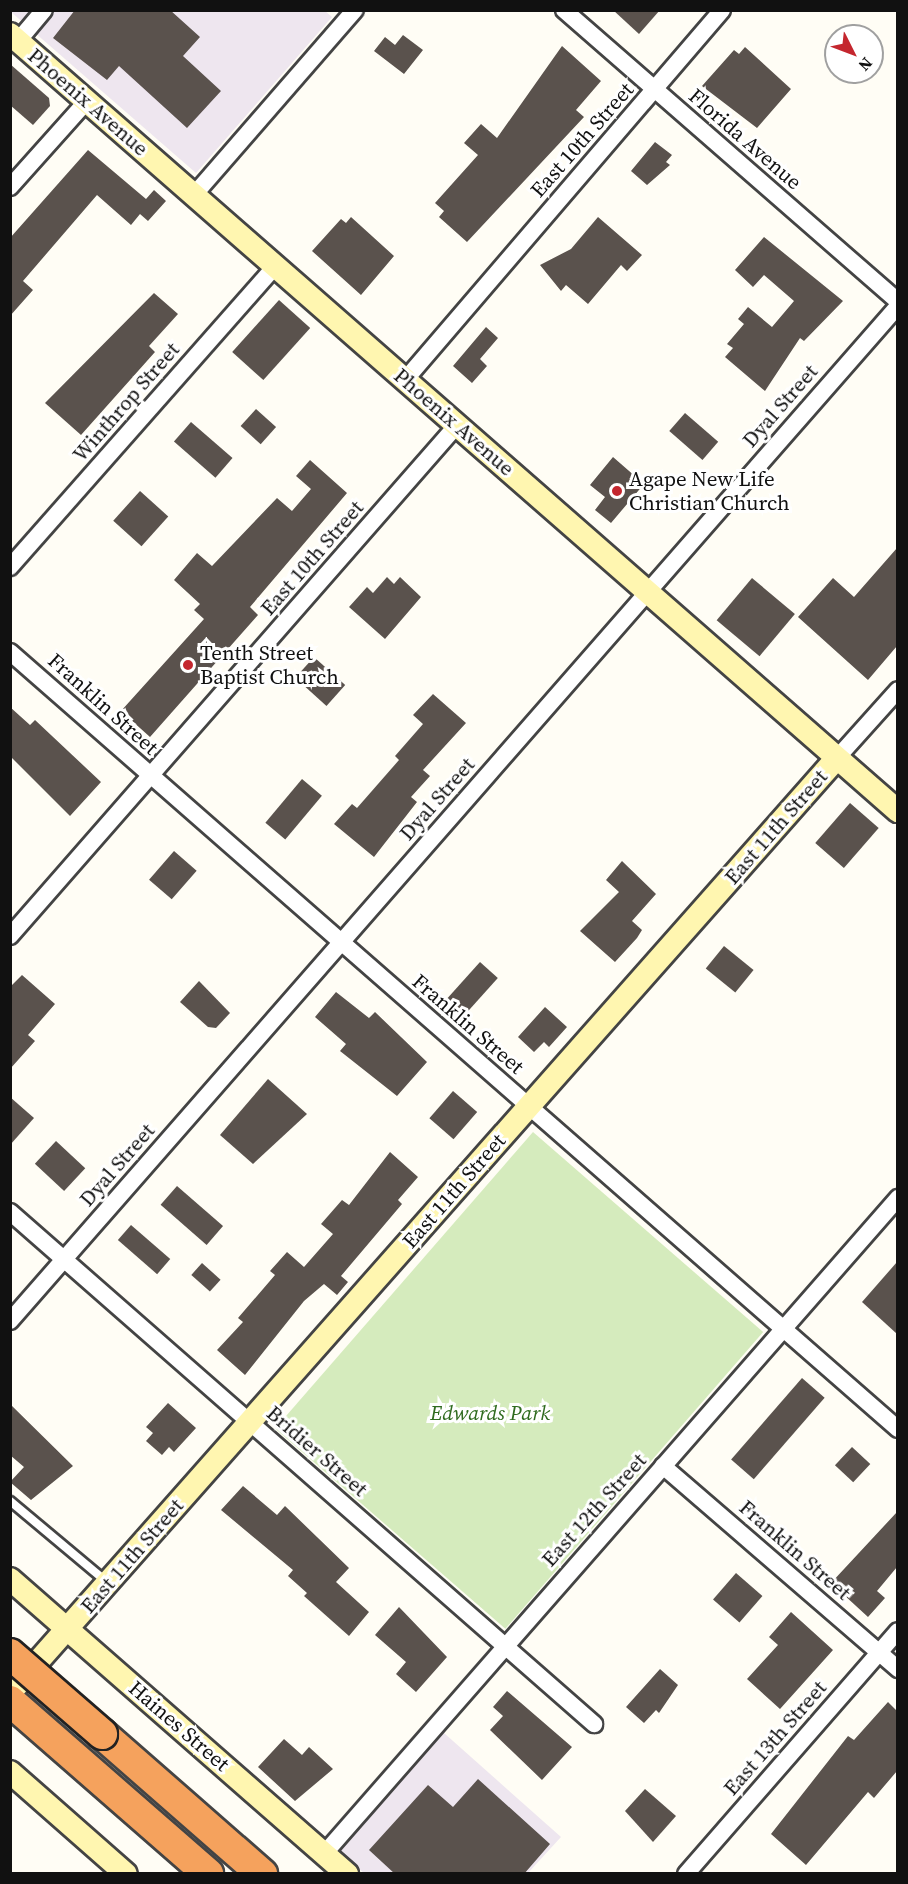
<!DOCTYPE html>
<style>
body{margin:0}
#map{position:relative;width:908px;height:1884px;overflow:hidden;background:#fffdf5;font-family:"Source Serif 4",serif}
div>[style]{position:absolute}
.industrial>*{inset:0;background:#eee6ef}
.green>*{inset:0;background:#d5ebbd;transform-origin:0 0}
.building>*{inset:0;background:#5a524d;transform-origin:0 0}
.roads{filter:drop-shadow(2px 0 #444) drop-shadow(-2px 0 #444) drop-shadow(0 2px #444) drop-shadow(0 -2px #444)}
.lane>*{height:8px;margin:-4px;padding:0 4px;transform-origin:4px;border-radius:4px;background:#fff}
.street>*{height:16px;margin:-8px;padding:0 8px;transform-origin:8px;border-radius:8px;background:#fff}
.secondary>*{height:22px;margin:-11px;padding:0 11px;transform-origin:11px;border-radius:11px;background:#fff6b0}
.highway>*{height:30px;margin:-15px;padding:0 15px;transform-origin:15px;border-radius:15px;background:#f5a25d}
.bridges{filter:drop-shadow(2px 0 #222) drop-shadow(-2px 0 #222) drop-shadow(0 2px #222) drop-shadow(0 -2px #222)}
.highway-bridge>*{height:30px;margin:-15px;padding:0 15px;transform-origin:15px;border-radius:15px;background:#f5a25d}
.dots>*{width:16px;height:16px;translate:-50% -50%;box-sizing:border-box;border:3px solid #fff;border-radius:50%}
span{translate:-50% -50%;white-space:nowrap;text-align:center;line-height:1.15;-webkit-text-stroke:6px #fff;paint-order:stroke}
.street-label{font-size:21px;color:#111}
.poi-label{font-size:21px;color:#111}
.left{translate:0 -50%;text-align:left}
.park-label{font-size:21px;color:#2f6b1f;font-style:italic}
.frame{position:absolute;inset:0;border:12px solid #111;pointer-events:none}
.north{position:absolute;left:824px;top:24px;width:60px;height:60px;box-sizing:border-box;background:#fff;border:2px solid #a0a0a0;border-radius:50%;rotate:132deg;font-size:16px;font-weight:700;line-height:24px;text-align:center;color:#111}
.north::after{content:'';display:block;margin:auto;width:21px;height:27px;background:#c4262e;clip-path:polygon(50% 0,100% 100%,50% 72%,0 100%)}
</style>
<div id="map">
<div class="industrial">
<i style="clip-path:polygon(324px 10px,332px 17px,196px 173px,11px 12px)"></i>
<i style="clip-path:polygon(444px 1733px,561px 1837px,528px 1873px,364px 1873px,339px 1852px)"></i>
</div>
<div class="green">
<i style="left:533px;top:1132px;width:305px;height:393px;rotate:41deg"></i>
</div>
<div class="building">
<i style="clip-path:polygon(75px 10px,170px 10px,200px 37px,183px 56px,221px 91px,187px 128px,119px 66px,107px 80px,53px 38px)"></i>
<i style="clip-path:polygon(613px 10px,660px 10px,639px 34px)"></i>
<i style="clip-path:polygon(403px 35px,423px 50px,404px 74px,374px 51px,385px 37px,395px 45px)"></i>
<i style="clip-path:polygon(562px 46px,601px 81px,576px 110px,584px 117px,467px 242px,439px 217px,444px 211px,435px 203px,478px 155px,464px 143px,481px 124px,497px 138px)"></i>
<i style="clip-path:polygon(745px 47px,791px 89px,757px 128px,702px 86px,734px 50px,739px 54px)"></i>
<i style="clip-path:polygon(10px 64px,49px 98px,50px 106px,33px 125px,10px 105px)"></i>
<i style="clip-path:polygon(655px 142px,672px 155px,666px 162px,670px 165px,647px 185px,631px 171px)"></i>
<i style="clip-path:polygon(88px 150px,146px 199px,154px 190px,166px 201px,148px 221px,140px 214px,131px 225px,97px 195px,23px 281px,33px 290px,10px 316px,10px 238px)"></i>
<i style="clip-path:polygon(351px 217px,394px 256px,361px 295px,312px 251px,341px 219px,346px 223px)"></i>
<i style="clip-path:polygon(598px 217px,642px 255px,627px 271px,621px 265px,588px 304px,566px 285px,561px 291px,540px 265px,571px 249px)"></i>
<i style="clip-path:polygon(764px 237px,843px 301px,804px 341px,800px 338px,765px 391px,725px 357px,733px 348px,727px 344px,744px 324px,738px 319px,748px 307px,772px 327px,794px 301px,764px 275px,753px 287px,735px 270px)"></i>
<i style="clip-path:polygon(154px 293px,178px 314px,149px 346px,155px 352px,81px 435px,45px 403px)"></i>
<i style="left:279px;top:300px;width:42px;height:70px;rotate:42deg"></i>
<i style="clip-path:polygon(486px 327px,498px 338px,480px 359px,487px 366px,472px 383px,453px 366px)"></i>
<i style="left:256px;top:409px;width:27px;height:23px;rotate:42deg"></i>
<i style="left:685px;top:413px;width:44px;height:24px;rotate:41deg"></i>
<i style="left:191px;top:422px;width:55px;height:26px;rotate:41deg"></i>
<i style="clip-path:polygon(613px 457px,644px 484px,611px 523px,595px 510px,605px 497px,590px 485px)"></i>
<i style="clip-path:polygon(310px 460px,347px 493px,250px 607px,258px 615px,150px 737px,121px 711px,204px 619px,194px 610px,200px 604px,174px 580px,197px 553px,212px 566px,277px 498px,292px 511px,311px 489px,296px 476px)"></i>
<i style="left:140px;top:491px;width:38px;height:40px;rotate:42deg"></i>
<i style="clip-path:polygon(897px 548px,897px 646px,868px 680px,798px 617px,833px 578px,854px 597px)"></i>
<i style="clip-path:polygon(387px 577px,394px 584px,400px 577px,421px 597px,385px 639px,349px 607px,367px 587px,373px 593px)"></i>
<i style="left:752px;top:578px;width:56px;height:55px;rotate:40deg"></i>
<i style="left:314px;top:657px;width:42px;height:28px;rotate:42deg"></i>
<i style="clip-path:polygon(433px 694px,466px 723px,423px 770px,430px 776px,411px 797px,417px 802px,374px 857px,334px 824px,352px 804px,357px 808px,399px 760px,395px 756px,423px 724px,413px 715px)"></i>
<i style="clip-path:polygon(10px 707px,30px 725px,35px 720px,101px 782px,70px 816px,10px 756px)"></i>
<i style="left:302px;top:779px;width:26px;height:57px;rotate:40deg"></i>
<i style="left:850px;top:803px;width:38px;height:53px;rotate:41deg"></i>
<i style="left:174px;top:851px;width:30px;height:38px;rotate:41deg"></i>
<i style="clip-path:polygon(622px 861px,656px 894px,632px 921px,642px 930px,637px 938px,615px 962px,580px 931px,619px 892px,606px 880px)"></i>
<i style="left:724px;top:946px;width:38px;height:29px;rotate:39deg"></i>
<i style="left:480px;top:962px;width:24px;height:49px;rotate:42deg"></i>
<i style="clip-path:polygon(22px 975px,55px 1004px,28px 1035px,35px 1041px,10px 1069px,10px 987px)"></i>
<i style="clip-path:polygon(199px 981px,230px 1013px,216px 1028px,208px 1027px,180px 1002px)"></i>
<i style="clip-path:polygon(336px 992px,369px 1018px,375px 1012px,427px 1062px,397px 1096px,340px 1051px,346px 1044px,315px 1017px)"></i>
<i style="clip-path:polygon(545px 1007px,567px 1027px,549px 1047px,544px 1042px,534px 1052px,518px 1037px)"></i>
<i style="clip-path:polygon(268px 1079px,307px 1114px,253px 1164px,220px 1135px)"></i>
<i style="left:453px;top:1091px;width:32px;height:36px;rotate:41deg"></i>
<i style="clip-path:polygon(10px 1097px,34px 1118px,10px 1145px)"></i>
<i style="left:56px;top:1141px;width:40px;height:31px;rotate:43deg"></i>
<i style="clip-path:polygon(390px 1152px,418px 1177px,398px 1200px,402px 1204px,341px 1276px,348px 1282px,337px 1295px,324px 1284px,304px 1301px,245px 1375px,217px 1350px,243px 1322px,238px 1318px,275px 1275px,270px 1271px,287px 1252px,304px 1267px,333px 1234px,321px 1224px,342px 1200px,349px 1205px)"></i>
<i style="left:177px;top:1186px;width:61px;height:25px;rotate:41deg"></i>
<i style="left:131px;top:1225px;width:52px;height:20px;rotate:41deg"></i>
<i style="clip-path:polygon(897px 1262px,897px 1334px,862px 1302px)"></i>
<i style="left:202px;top:1263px;width:25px;height:16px;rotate:42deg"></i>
<i style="left:802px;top:1378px;width:30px;height:108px;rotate:41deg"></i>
<i style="clip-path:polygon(168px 1403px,196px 1428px,174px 1452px,169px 1447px,162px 1455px,146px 1441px,153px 1433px,146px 1427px)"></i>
<i style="clip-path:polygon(10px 1404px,73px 1466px,31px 1500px,10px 1482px,24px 1467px,10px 1455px)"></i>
<i style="left:852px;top:1447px;width:25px;height:25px;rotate:43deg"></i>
<i style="clip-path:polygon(243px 1486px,277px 1515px,285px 1506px,349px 1568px,336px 1582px,369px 1612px,349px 1636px,304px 1596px,307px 1593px,288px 1576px,293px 1570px,221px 1510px)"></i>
<i style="clip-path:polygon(897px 1512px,897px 1567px,877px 1591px,885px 1598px,868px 1617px,831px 1583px)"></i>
<i style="left:736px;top:1573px;width:35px;height:35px;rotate:41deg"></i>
<i style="clip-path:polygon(399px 1607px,447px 1657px,416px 1692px,396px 1674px,406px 1662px,375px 1635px)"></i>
<i style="clip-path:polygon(791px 1612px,833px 1650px,780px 1709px,747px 1679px,778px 1645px,769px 1637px)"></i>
<i style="clip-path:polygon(660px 1669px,678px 1685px,659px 1713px,656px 1710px,644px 1723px,626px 1707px)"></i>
<i style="clip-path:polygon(507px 1691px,572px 1747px,542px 1780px,490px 1730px,503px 1716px,493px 1707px)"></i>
<i style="clip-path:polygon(888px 1702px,897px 1711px,897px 1771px,874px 1798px,868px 1792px,806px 1865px,771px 1834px,848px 1736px,854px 1740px)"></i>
<i style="clip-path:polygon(284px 1739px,302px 1755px,309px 1747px,333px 1769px,295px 1801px,258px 1767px)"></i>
<i style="clip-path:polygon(478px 1779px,550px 1844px,524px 1874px,395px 1874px,369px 1850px,428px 1785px,453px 1807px)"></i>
<i style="clip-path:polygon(645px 1789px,676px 1816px,653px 1842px,625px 1811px)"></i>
</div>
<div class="roads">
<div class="lane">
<i style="left:10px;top:1501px;width:126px;rotate:39.9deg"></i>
</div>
<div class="street">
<i style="left:564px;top:10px;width:443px;rotate:41.1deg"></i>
<i style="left:18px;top:41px;width:40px;rotate:-50deg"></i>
<i style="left:10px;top:187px;width:115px;rotate:-48.2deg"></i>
<i style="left:194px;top:195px;width:245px;rotate:-49deg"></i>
<i style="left:405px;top:380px;width:487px;rotate:-49.4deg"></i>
<i style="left:10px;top:567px;width:401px;rotate:-48.6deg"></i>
<i style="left:10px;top:652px;width:1180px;rotate:41.19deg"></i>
<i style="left:837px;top:758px;width:91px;rotate:-48.1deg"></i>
<i style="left:10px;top:936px;width:679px;rotate:-48.82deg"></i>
<i style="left:10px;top:1212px;width:777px;rotate:41.24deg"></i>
<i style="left:10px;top:1321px;width:1349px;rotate:-48.82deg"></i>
<i style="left:663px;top:1466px;width:311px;rotate:40.8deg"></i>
<i style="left:324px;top:1854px;width:872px;rotate:-48.81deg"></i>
<i style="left:686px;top:1874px;width:322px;rotate:-48.9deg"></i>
</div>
<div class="secondary">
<i style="left:10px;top:34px;width:1180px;rotate:41.19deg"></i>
<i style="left:10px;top:1579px;width:448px;rotate:41.2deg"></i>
<i style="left:10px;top:1693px;width:1248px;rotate:-48.51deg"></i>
<i style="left:10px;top:1772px;width:154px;rotate:41.3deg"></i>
</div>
<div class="highway">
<i style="left:10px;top:1701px;width:263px;rotate:41.1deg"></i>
<i style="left:102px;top:1734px;width:213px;rotate:41.2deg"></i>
</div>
</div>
<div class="bridges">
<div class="highway-bridge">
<i style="left:10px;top:1654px;width:122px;rotate:41deg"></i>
</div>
</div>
<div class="dots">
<i style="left:617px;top:491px;background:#c4262e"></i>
<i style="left:188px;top:665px;background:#c4262e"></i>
</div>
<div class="street-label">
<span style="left:88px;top:102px;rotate:41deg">Phoenix Avenue</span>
<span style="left:745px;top:139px;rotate:41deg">Florida Avenue</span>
<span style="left:582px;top:140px;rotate:-49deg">East 10th Street</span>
<span style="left:126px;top:402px;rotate:-49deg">Winthrop Street</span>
<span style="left:780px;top:406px;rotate:-49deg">Dyal Street</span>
<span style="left:454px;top:422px;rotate:41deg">Phoenix Avenue</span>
<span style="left:312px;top:558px;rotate:-49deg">East 10th Street</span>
<span style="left:103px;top:704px;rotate:42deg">Franklin Street</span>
<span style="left:437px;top:799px;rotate:-49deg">Dyal Street</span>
<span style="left:776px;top:827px;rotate:-49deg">East 11th Street</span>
<span style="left:468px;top:1024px;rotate:41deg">Franklin Street</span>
<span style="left:117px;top:1165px;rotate:-49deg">Dyal Street</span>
<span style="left:454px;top:1191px;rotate:-49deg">East 11th Street</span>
<span style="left:317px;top:1451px;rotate:41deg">Bridier Street</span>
<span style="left:594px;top:1510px;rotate:-48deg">East 12th Street</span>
<span style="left:795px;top:1550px;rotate:41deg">Franklin Street</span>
<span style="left:132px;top:1556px;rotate:-49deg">East 11th Street</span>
<span style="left:179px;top:1726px;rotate:41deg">Haines Street</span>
<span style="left:775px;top:1738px;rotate:-49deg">East 13th Street</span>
</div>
<div class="poi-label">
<span class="left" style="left:629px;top:491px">Agape New Life<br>Christian Church</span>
<span class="left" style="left:200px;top:665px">Tenth Street<br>Baptist Church</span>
</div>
<div class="park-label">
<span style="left:490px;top:1413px">Edwards Park</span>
</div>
<div class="frame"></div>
<div class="north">N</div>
</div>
